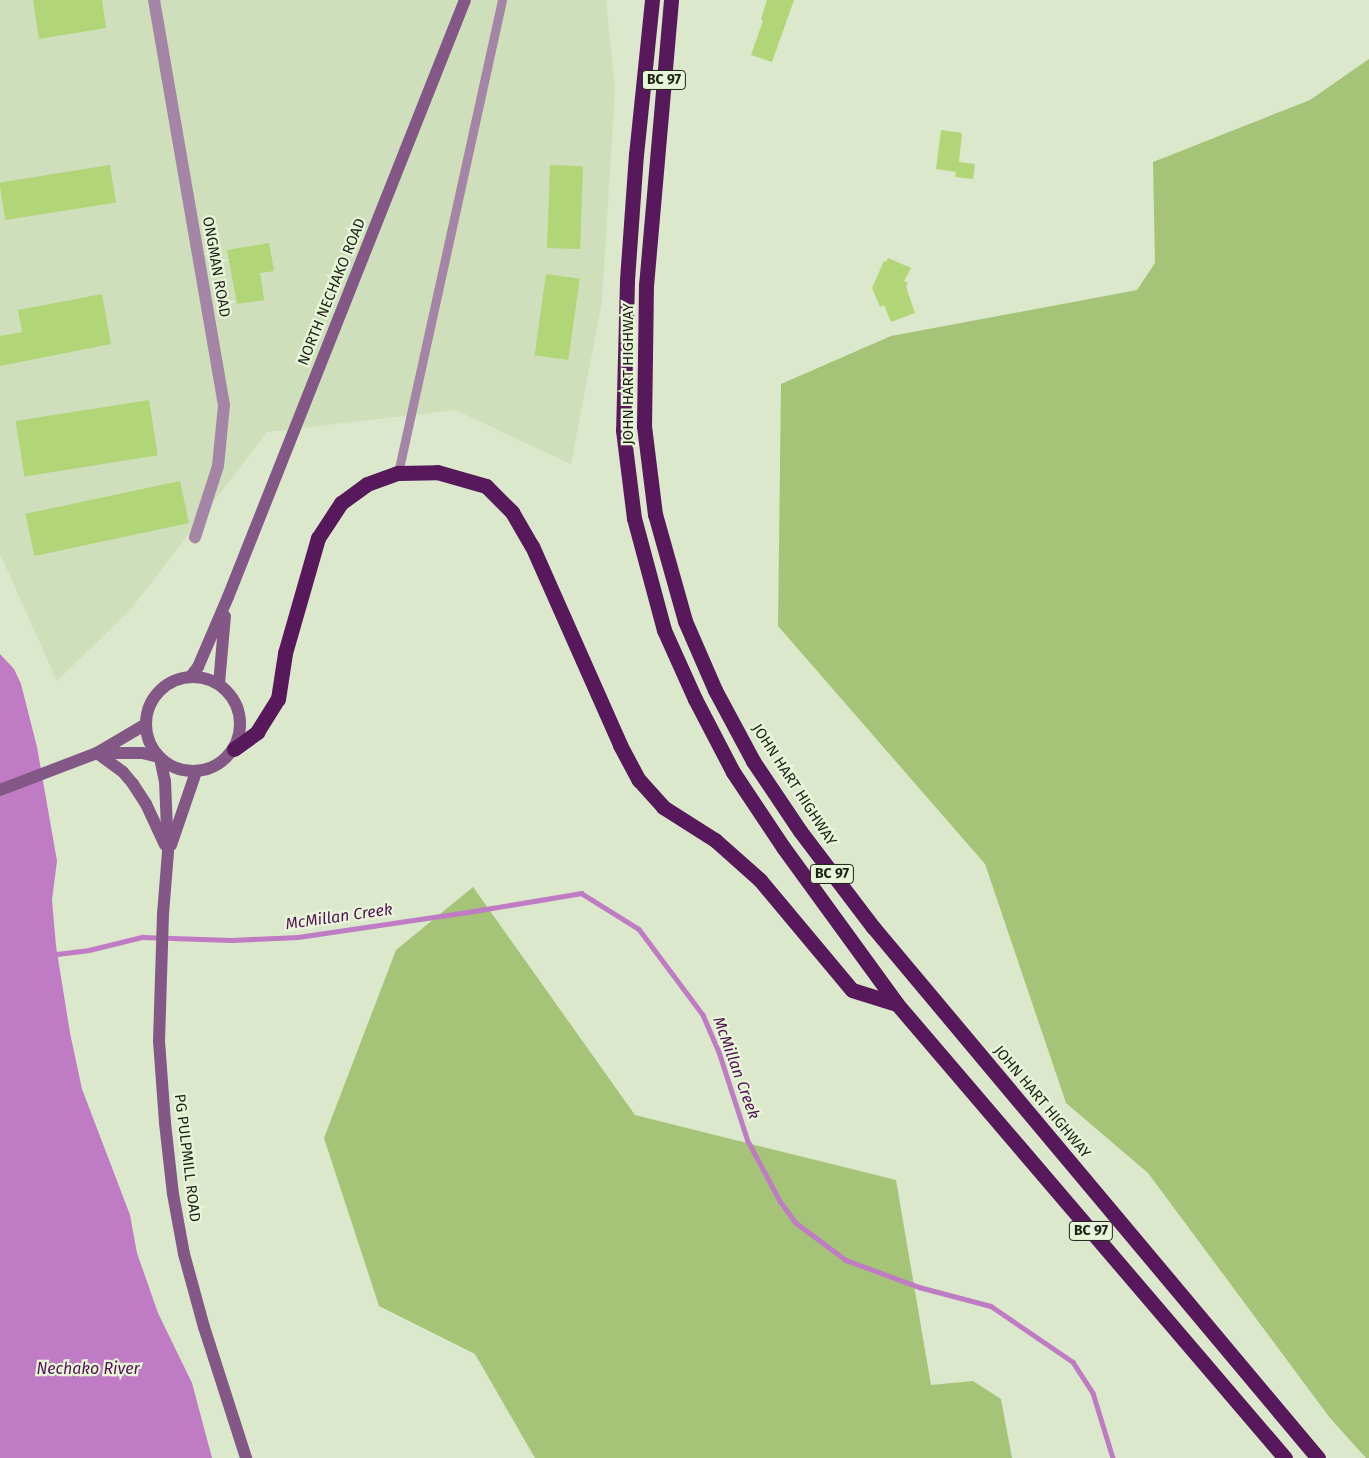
<!DOCTYPE html>
<style>
body{margin:0}
#map{position:relative;width:1369px;height:1458px;overflow:hidden;background:#dbe8cb;font-family:"Fira Sans",sans-serif}
div>[style]{position:absolute}
.built>*{inset:0;background:#cfdebb}
.green>*{inset:0;background:#a6c478}
.water>*{inset:0;background:#bf7bc3}
.stream>*{height:4.5px;margin:-2.25px;padding:0 2.25px;transform-origin:2.25px;border-radius:2.25px;background:#bf7bc3}
.building>*{inset:0;background:#b1d577;transform-origin:0 0}
.lane>*{height:9px;margin:-4.5px;padding:0 4.5px;transform-origin:4.5px;border-radius:4.5px;background:#a485a5}
.street>*{height:12px;margin:-6px;padding:0 6px;transform-origin:6px;border-radius:6px;background:#a485a5}
.secondary>*{height:12px;margin:-6px;padding:0 6px;transform-origin:6px;border-radius:6px;background:#845886}
.secondary>.ring{margin:-6px;padding:0;box-sizing:content-box;background:none;border:12px solid #845886;border-radius:50%}
.highway>*{height:15px;margin:-7.5px;padding:0 7.5px;transform-origin:7.5px;border-radius:7.5px;background:#57185c}
span{translate:-50% -50%;white-space:nowrap;text-align:center;line-height:1.15;-webkit-text-stroke:4.5px #e9f5d8;paint-order:stroke}
.shield-label span{padding:1px 4px;background:#e9f5d8;border:1px solid;border-radius:4px;-webkit-text-stroke-width:0}
.shield-label{font-size:14px;color:#1e2318;font-weight:700}
.street-label{font-size:15px;color:#1e2318}
.water-label{font-size:16px;color:#511255;font-style:italic}
</style>
<div id="map">
<div class="built">
<i style="clip-path:polygon(0 0,606px 0,615px 88px,602px 301px,571px 464px,455px 410px,267px 432px,131px 609px,57px 681px,0 554px)"></i>
</div>
<div class="green">
<i style="clip-path:polygon(1369px 59px,1369px 1458px,1366px 1458px,1330px 1418px,1148px 1173px,1066px 1103px,985px 864px,778px 626px,781px 384px,891px 336px,1137px 290px,1155px 263px,1153px 162px,1310px 100px)"></i>
<i style="clip-path:polygon(473px 887px,635px 1115px,896px 1180px,931px 1385px,973px 1381px,1001px 1399px,1012px 1458px,535px 1458px,475px 1354px,379px 1306px,324px 1138px,396px 950px)"></i>
</div>
<div class="water">
<i style="clip-path:polygon(0 654px,14px 669px,21px 684px,37px 747px,57px 861px,52px 900px,56px 946px,70px 1033px,82px 1089px,130px 1215px,137px 1253px,158px 1313px,192px 1383px,212px 1458px,0 1458px)"></i>
</div>
<div class="stream">
<i style="left:57px;top:954px;width:32px;rotate:-7deg"></i>
<i style="left:89px;top:950px;width:55px;rotate:-13.8deg"></i>
<i style="left:142px;top:937px;width:89px;rotate:1.9deg"></i>
<i style="left:231px;top:940px;width:67px;rotate:-2.6deg"></i>
<i style="left:298px;top:937px;width:178px;rotate:-8.4deg"></i>
<i style="left:474px;top:911px;width:109px;rotate:-9.5deg"></i>
<i style="left:581px;top:893px;width:68px;rotate:31.8deg"></i>
<i style="left:639px;top:929px;width:107px;rotate:53.3deg"></i>
<i style="left:703px;top:1015px;width:40px;rotate:66.6deg"></i>
<i style="left:719px;top:1052px;width:94px;rotate:72deg"></i>
<i style="left:748px;top:1141px;width:68px;rotate:61.9deg"></i>
<i style="left:780px;top:1201px;width:26px;rotate:54deg"></i>
<i style="left:795px;top:1222px;width:64px;rotate:36.7deg"></i>
<i style="left:846px;top:1260px;width:78px;rotate:20.3deg"></i>
<i style="left:919px;top:1287px;width:74px;rotate:14.8deg"></i>
<i style="left:991px;top:1306px;width:99px;rotate:34.3deg"></i>
<i style="left:1073px;top:1362px;width:37px;rotate:57deg"></i>
<i style="left:1093px;top:1393px;width:68px;rotate:72.9deg"></i>
</div>
<div class="building">
<i style="clip-path:polygon(33px 0,102px 0,106px 28px,39px 39px)"></i>
<i style="clip-path:polygon(767px 0,794px 0,772px 62px,751px 55px,763px 21px,761px 19px)"></i>
<i style="clip-path:polygon(941px 130px,962px 133px,959px 162px,975px 164px,973px 179px,955px 177px,956px 172px,936px 169px)"></i>
<i style="left:110px;top:165px;width:38px;height:112px;rotate:81deg"></i>
<i style="left:550px;top:165px;width:33px;height:83px;rotate:2deg"></i>
<i style="clip-path:polygon(269px 243px,274px 271px,260px 273px,264px 300px,237px 304px,227px 250px)"></i>
<i style="clip-path:polygon(888px 258px,911px 268px,904px 281px,908px 283px,906px 287px,915px 313px,891px 322px,884px 305px,880px 307px,872px 288px,884px 261px,886px 262px)"></i>
<i style="left:546px;top:274px;width:34px;height:82px;rotate:8deg"></i>
<i style="clip-path:polygon(102px 294px,111px 344px,0 366px,0 336px,22px 332px,18px 310px)"></i>
<i style="left:149px;top:400px;width:56px;height:135px;rotate:81deg"></i>
<i style="left:180px;top:481px;width:43px;height:158px;rotate:78deg"></i>
</div>
<div class="lane">
<i style="left:398px;top:473px;width:484px;rotate:-77.6deg"></i>
</div>
<div class="street">
<i style="left:154px;top:0;width:411px;rotate:80.2deg"></i>
<i style="left:224px;top:405px;width:61px;rotate:95.6deg"></i>
<i style="left:218px;top:466px;width:75px;rotate:107.9deg"></i>
</div>
<div class="secondary">
<i style="left:191px;top:676px;width:11px;rotate:-52deg"></i>
<i style="left:198px;top:667px;width:76px;rotate:-66.8deg"></i>
<i style="left:228px;top:597px;width:642px;rotate:-68.35deg"></i>
<i class="ring" style="left:146px;top:677px;width:82px;height:82px"></i>
<i style="left:219px;top:684px;width:68px;rotate:-85deg"></i>
<i style="left:97px;top:753px;width:32px;rotate:36deg"></i>
<i style="left:123px;top:772px;width:16px;rotate:50deg"></i>
<i style="left:133px;top:784px;width:24px;rotate:57deg"></i>
<i style="left:146px;top:804px;width:45px;rotate:65.1deg"></i>
<i style="left:97px;top:753px;width:45px"></i>
<i style="left:142px;top:753px;width:17px;rotate:13deg"></i>
<i style="left:160px;top:758px;width:24px;rotate:78deg"></i>
<i style="left:165px;top:781px;width:71px;rotate:87.6deg"></i>
<i style="left:168px;top:852px;width:62px;rotate:94.6deg"></i>
<i style="left:163px;top:914px;width:127px;rotate:91.8deg"></i>
<i style="left:159px;top:1041px;width:82px;rotate:85.8deg"></i>
<i style="left:165px;top:1123px;width:71px;rotate:83.6deg"></i>
<i style="left:173px;top:1194px;width:61px;rotate:79.6deg"></i>
<i style="left:184px;top:1254px;width:76px;rotate:74.7deg"></i>
<i style="left:204px;top:1327px;width:138px;rotate:72.2deg"></i>
<i style="left:0;top:790px;width:104px;rotate:-20.9deg"></i>
<i style="left:97px;top:753px;width:57px;rotate:-30.6deg"></i>
<i style="left:171px;top:845px;width:77px;rotate:-71.1deg"></i>
</div>
<div class="highway">
<i style="left:652px;top:0;width:155px;rotate:95.9deg"></i>
<i style="left:636px;top:154px;width:127px;rotate:94.1deg"></i>
<i style="left:627px;top:281px;width:149px;rotate:91.5deg"></i>
<i style="left:623px;top:430px;width:89px;rotate:82.9deg"></i>
<i style="left:634px;top:518px;width:116px;rotate:75deg"></i>
<i style="left:664px;top:630px;width:76px;rotate:65.8deg"></i>
<i style="left:695px;top:699px;width:82px;rotate:62.5deg"></i>
<i style="left:733px;top:772px;width:90px;rotate:56.3deg"></i>
<i style="left:783px;top:847px;width:194px;rotate:54deg"></i>
<i style="left:897px;top:1004px;width:597px;rotate:49.48deg"></i>
<i style="left:671px;top:0;width:285px;rotate:95deg"></i>
<i style="left:646px;top:284px;width:142px;rotate:90.8deg"></i>
<i style="left:644px;top:426px;width:89px;rotate:82.9deg"></i>
<i style="left:655px;top:514px;width:111px;rotate:74.3deg"></i>
<i style="left:685px;top:621px;width:75px;rotate:66.5deg"></i>
<i style="left:715px;top:690px;width:81px;rotate:61.8deg"></i>
<i style="left:753px;top:761px;width:84px;rotate:56.1deg"></i>
<i style="left:800px;top:831px;width:121px;rotate:52.8deg"></i>
<i style="left:873px;top:927px;width:693px;rotate:50.04deg"></i>
<i style="left:234px;top:749px;width:29px;rotate:-36deg"></i>
<i style="left:257px;top:732px;width:39px;rotate:-58deg"></i>
<i style="left:278px;top:699px;width:47px;rotate:-81.3deg"></i>
<i style="left:285px;top:653px;width:120px;rotate:-74deg"></i>
<i style="left:318px;top:538px;width:42px;rotate:-56.7deg"></i>
<i style="left:341px;top:503px;width:32px;rotate:-36deg"></i>
<i style="left:367px;top:484px;width:33px;rotate:-20deg"></i>
<i style="left:398px;top:473px;width:39px;rotate:-1deg"></i>
<i style="left:437px;top:472px;width:51px;rotate:15.9deg"></i>
<i style="left:486px;top:486px;width:37px;rotate:45deg"></i>
<i style="left:512px;top:512px;width:39px;rotate:60deg"></i>
<i style="left:532px;top:546px;width:218px;rotate:66.1deg"></i>
<i style="left:620px;top:745px;width:40px;rotate:62deg"></i>
<i style="left:639px;top:780px;width:36px;rotate:48deg"></i>
<i style="left:663px;top:807px;width:62px;rotate:32.4deg"></i>
<i style="left:715px;top:840px;width:60px;rotate:41.6deg"></i>
<i style="left:760px;top:880px;width:143px;rotate:50.1deg"></i>
<i style="left:852px;top:990px;width:47px;rotate:17.3deg"></i>
</div>
<div class="shield-label">
<span style="left:664px;top:80px">BC 97</span>
<span style="left:832px;top:874px">BC 97</span>
<span style="left:1091px;top:1231px">BC 97</span>
</div>
<div class="street-label">
<span style="left:216px;top:267px;rotate:80deg">ONGMAN ROAD</span>
<span style="left:332px;top:292px;rotate:-68deg">NORTH NECHAKO ROAD</span>
<span style="left:629px;top:374px;rotate:-90deg">JOHN HART HIGHWAY</span>
<span style="left:794px;top:785px;rotate:57deg">JOHN HART HIGHWAY</span>
<span style="left:1042px;top:1102px;rotate:50deg">JOHN HART HIGHWAY</span>
<span style="left:187px;top:1158px;rotate:83deg">PG PULPMILL ROAD</span>
</div>
<div class="water-label">
<span style="left:339px;top:917px;rotate:-8deg">McMillan Creek</span>
<span style="left:736px;top:1068px;rotate:70deg">McMillan Creek</span>
<span style="left:88px;top:1369px">Nechako River</span>
</div>
</div>
